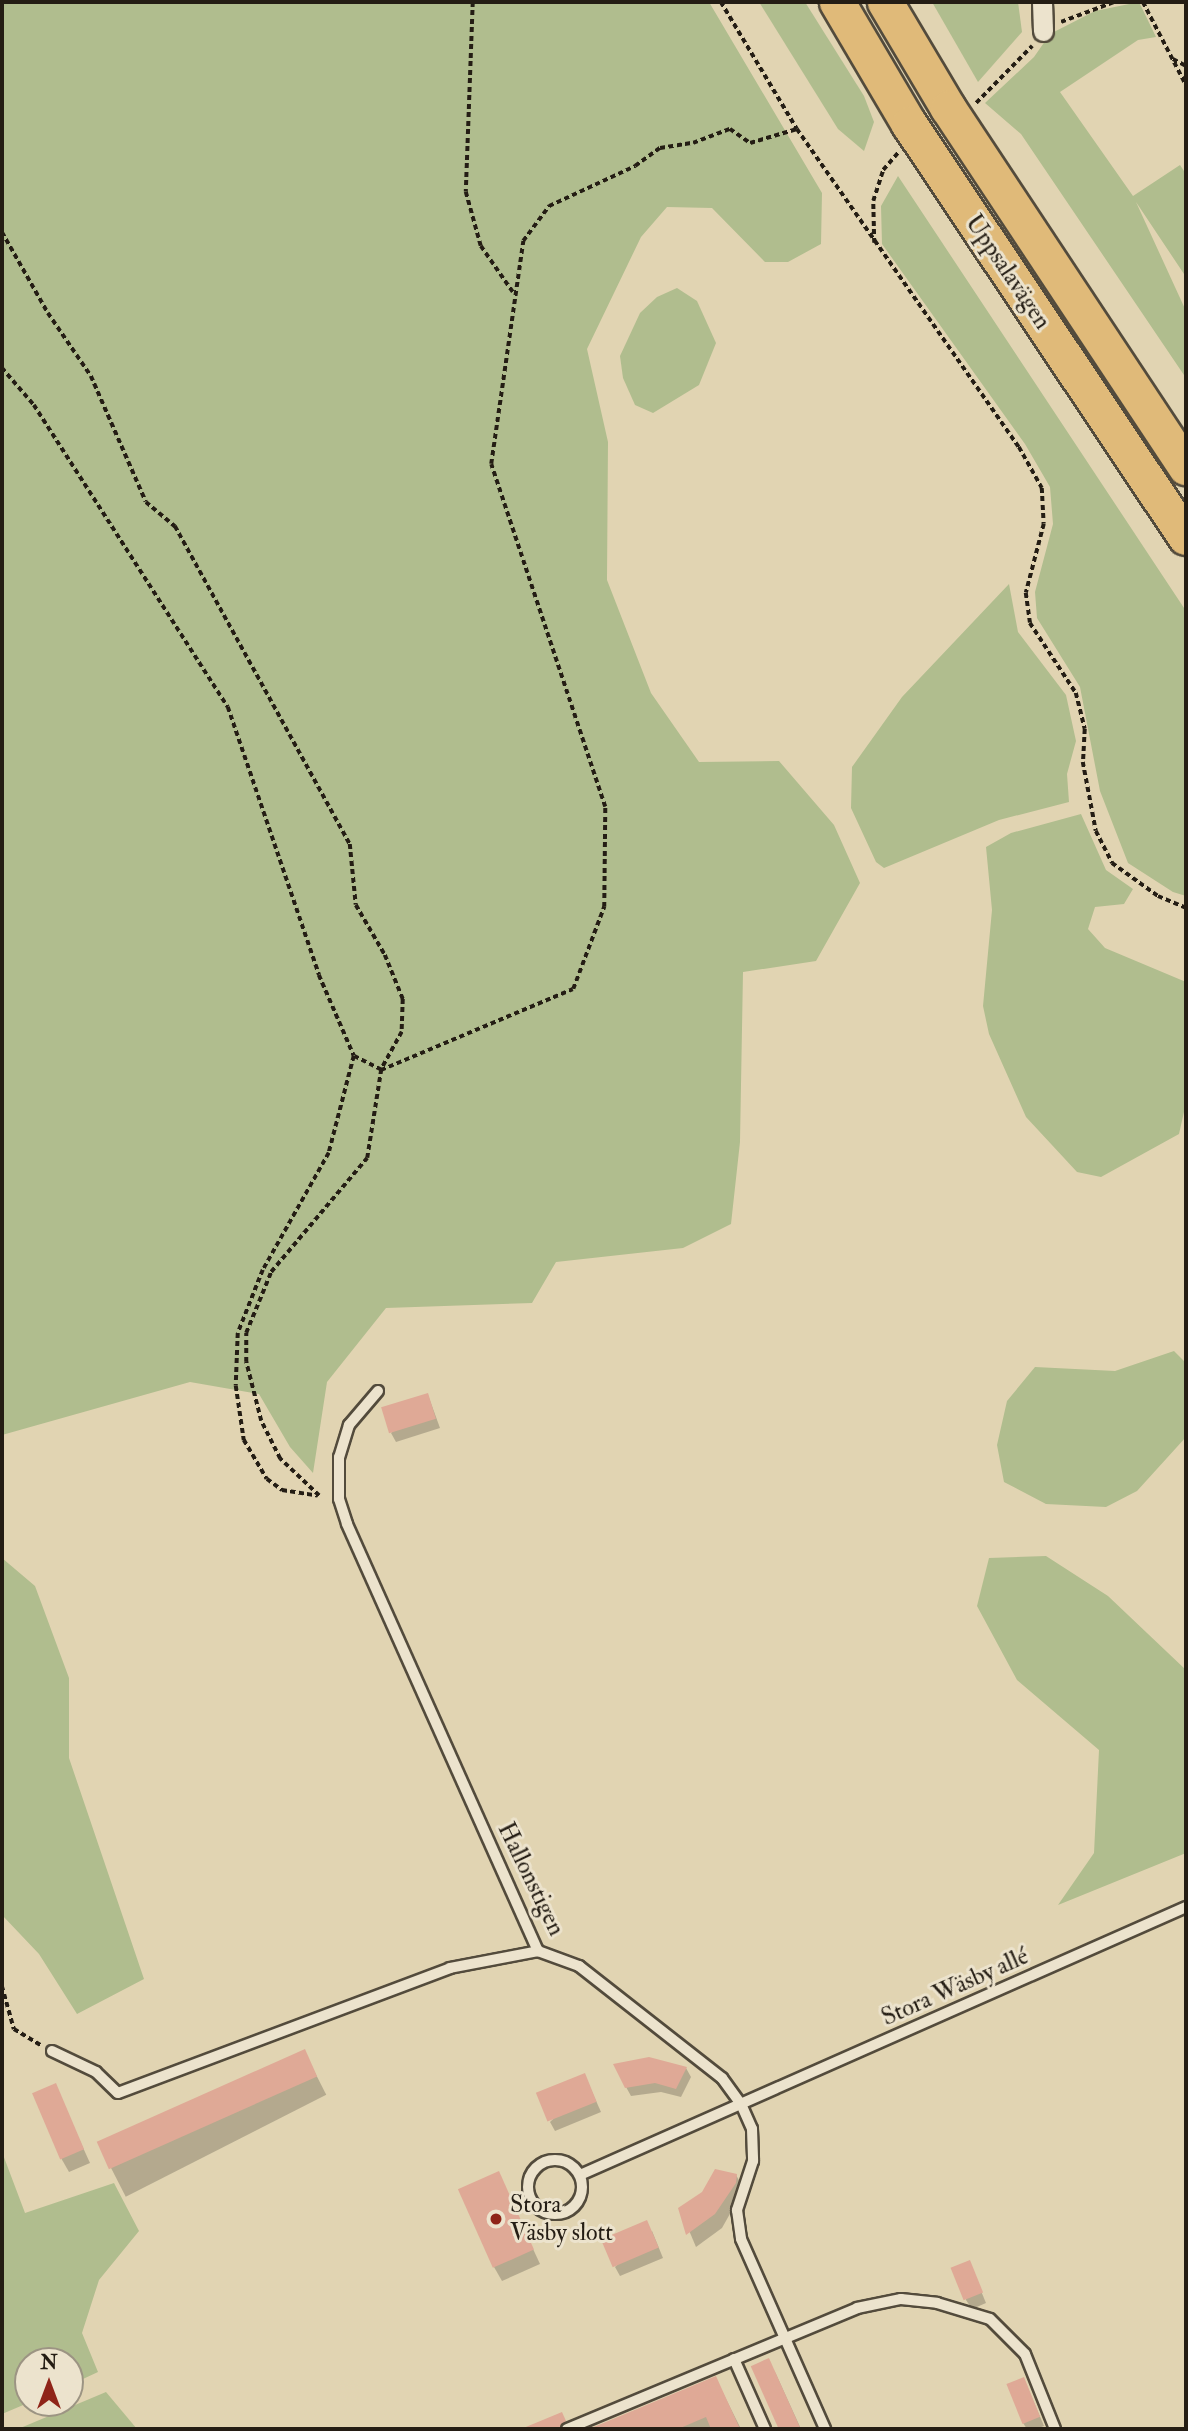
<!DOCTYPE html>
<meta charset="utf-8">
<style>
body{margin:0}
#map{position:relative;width:1188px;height:2431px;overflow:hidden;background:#e1d4b2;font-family:"IM FELL Double Pica",serif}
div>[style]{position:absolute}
.green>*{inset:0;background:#b0bd8e}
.shadow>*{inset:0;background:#0003;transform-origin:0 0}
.building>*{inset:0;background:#dfa996;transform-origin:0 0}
.path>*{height:3.5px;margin-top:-1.75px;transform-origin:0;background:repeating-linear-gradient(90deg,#241d14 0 5px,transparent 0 8.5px)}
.roads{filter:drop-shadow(2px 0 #534b3c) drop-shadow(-2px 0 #534b3c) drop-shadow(0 2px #534b3c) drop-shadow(0 -2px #534b3c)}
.service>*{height:10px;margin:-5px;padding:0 5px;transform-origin:5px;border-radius:5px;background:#ece3cd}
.service>.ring{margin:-5px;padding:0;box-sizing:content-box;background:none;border:10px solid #ece3cd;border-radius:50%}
.minor>*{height:19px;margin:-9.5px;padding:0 9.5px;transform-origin:9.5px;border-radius:9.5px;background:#ece3cd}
.motorway>*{height:35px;margin:-17.5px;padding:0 17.5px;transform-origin:17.5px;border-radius:17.5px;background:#e0ba79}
.dots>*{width:19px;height:19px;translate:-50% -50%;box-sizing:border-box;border:4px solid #ece3cd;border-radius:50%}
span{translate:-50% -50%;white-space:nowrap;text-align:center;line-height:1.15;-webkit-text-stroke:6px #ece3cd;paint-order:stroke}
.street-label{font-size:24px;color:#241d14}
.poi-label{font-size:24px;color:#241d14}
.left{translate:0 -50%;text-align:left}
.frame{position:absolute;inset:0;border:4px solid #241d14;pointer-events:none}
.north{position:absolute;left:14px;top:2347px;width:70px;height:70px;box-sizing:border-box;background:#ece3cd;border:2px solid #9c9483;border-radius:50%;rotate:0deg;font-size:19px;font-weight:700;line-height:28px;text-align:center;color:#241d14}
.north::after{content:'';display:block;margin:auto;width:24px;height:32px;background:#8f2418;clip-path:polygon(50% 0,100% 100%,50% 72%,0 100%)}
</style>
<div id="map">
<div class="green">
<i style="clip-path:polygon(2px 2px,709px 2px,822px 193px,821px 244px,788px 262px,765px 262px,712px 208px,667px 207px,641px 237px,587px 349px,608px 442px,607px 580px,651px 693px,699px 762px,779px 761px,834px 825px,860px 883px,816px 961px,743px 972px,740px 1142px,731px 1224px,683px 1248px,556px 1262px,532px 1303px,386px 1308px,327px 1382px,313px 1473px,290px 1447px,259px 1394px,190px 1382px,2px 1435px)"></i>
<i style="clip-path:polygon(759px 2px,805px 2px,864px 96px,874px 122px,864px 151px,838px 129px)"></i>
<i style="clip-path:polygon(932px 2px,1018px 2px,1022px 32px,978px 82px)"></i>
<i style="clip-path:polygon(1139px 2px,1156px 37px,1138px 40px,1060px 92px,1133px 196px,1180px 165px,1186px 174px,1186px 277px,1136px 202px,1186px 311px,1186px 378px,1021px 134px,985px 103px,1034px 57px,1050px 34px,1095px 11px)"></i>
<i style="clip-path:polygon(898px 176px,1186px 611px,1186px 896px,1173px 892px,1128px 863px,1100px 791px,1080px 687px,1037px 618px,1035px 592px,1053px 524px,1050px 487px,1025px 444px,882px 244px,881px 206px)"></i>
<i style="clip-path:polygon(677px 288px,697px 301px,716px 343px,699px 385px,653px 413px,635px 405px,623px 378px,620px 356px,640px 313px,657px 297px)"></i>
<i style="clip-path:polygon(1009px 584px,1018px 632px,1066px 695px,1076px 741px,1067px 774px,1069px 802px,999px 820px,884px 868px,876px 862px,851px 808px,852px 767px,902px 697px)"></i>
<i style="clip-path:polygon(1081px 814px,1106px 870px,1133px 889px,1124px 904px,1095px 907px,1088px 929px,1105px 948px,1186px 982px,1186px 1103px,1179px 1134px,1101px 1177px,1077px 1172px,1026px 1117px,989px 1034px,983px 1006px,992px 910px,986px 847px,1011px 833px)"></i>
<i style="clip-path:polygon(1174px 1351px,1186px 1363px,1186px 1437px,1137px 1491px,1106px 1507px,1046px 1504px,1004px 1482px,997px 1445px,1007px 1401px,1035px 1367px,1115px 1371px)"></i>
<i style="clip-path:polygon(1046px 1556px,1108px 1596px,1186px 1670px,1186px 1853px,1058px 1905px,1094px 1853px,1099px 1750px,1017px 1680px,977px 1606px,989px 1558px)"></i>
<i style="clip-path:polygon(2px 1558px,35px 1586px,69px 1678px,69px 1758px,144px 1979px,77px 2014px,39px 1954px,2px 1915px)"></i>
<i style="clip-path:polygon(2px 2152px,25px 2213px,114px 2183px,139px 2231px,99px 2280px,82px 2333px,98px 2372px,70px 2385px,70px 2361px,28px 2361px,28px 2403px,2px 2414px)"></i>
<i style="clip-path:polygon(106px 2392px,137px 2429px,18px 2429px)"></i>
</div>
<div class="shadow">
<i style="clip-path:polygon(428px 1395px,440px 1428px,396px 1442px,391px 1433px)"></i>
<i style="left:304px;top:2051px;width:49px;height:225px;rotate:63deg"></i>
<i style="clip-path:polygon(686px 2068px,691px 2077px,681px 2097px,661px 2092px,631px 2096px,626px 2087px)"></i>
<i style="clip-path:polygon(589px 2085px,601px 2112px,555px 2131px,550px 2122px)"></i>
<i style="clip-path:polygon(55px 2086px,90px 2163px,69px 2172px,61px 2158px)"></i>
<i style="clip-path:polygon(498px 2173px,540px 2264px,502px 2281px,494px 2267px)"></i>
<i style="clip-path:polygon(736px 2175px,744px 2189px,722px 2228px,696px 2247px,680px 2209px)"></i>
<i style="clip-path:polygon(652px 2231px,663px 2258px,620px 2276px,615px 2267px)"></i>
<i style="clip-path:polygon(969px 2262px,986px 2303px,972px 2309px,966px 2300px)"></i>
<i style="clip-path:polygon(768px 2360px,776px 2374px,801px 2429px,780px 2429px,753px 2367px)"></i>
<i style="clip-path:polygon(716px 2379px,741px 2429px,593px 2429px)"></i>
<i style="clip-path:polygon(1024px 2379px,1044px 2426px,1036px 2429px,1027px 2429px,1023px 2423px)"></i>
</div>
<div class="building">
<i style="left:428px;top:1393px;width:27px;height:49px;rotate:73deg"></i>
<i style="left:305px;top:2049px;width:30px;height:228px;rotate:66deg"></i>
<i style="clip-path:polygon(649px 2057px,687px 2067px,676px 2089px,655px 2083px,625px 2088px,613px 2064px)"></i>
<i style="left:585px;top:2073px;width:31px;height:53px;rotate:68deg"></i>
<i style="left:56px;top:2083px;width:72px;height:26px;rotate:67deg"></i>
<i style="clip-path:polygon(715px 2169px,737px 2174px,736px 2183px,715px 2214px,686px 2235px,678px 2208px,702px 2192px)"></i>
<i style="left:499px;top:2171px;width:86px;height:45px;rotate:66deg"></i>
<i style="left:647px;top:2220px;width:30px;height:50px;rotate:67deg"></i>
<i style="left:970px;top:2260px;width:35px;height:21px;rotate:68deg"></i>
<i style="left:769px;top:2358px;width:77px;height:20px;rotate:66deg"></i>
<i style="clip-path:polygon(716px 2376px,740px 2429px,711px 2429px,706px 2417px,678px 2429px,589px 2429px)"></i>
<i style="left:1024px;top:2377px;width:43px;height:19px;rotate:68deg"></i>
<i style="clip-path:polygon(562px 2412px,566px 2421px,560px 2429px,521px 2429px)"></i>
</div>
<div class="path">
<i style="left:473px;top:2px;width:190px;rotate:92.1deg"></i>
<i style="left:466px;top:192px;width:56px;rotate:74.5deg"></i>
<i style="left:481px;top:246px;width:56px;rotate:55.2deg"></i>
<i style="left:721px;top:2px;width:148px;rotate:59.1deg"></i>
<i style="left:797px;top:129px;width:388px;rotate:55.1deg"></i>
<i style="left:1019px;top:447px;width:47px;rotate:60.7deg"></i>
<i style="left:1042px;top:488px;width:36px;rotate:87deg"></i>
<i style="left:1044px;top:524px;width:71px;rotate:104.6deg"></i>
<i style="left:1026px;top:593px;width:30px;rotate:82deg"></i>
<i style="left:1030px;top:623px;width:84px;rotate:56.7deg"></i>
<i style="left:1076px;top:693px;width:37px;rotate:76deg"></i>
<i style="left:1085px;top:729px;width:33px;rotate:93deg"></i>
<i style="left:1083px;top:762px;width:70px;rotate:79.3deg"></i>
<i style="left:1096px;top:831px;width:36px;rotate:63deg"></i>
<i style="left:1112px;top:863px;width:57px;rotate:35.7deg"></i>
<i style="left:1158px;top:896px;width:30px;rotate:23deg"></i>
<i style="left:1143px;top:2px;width:93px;rotate:62.6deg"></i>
<i style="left:1061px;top:22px;width:57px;rotate:-20.7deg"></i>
<i style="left:1173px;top:59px;width:15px;rotate:28deg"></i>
<i style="left:976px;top:103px;width:80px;rotate:-45.5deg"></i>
<i style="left:2px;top:232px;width:93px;rotate:60.4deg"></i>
<i style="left:48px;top:313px;width:76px;rotate:55.7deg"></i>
<i style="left:91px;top:376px;width:137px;rotate:66.4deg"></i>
<i style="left:146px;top:502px;width:38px;rotate:40deg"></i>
<i style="left:175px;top:526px;width:363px;rotate:61.2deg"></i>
<i style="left:350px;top:844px;width:61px;rotate:84.4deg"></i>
<i style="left:356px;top:905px;width:58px;rotate:59.9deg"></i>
<i style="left:385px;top:955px;width:48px;rotate:67.8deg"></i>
<i style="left:403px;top:999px;width:33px;rotate:92deg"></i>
<i style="left:402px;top:1032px;width:43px;rotate:118.9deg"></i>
<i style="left:381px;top:1070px;width:30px;rotate:-153deg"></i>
<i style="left:874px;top:243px;width:42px;rotate:-91.4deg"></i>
<i style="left:873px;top:201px;width:33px;rotate:-72deg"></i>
<i style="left:883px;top:170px;width:23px;rotate:-49deg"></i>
<i style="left:2px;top:368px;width:49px;rotate:49.1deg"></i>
<i style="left:34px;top:405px;width:359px;rotate:57.3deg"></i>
<i style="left:228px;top:707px;width:283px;rotate:71.2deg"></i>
<i style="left:319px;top:975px;width:88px;rotate:66.6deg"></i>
<i style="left:354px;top:1056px;width:100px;rotate:104.5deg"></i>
<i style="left:329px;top:1153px;width:134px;rotate:119.4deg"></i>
<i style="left:263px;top:1270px;width:68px;rotate:111.6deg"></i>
<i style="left:238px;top:1333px;width:53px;rotate:92.2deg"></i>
<i style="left:236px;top:1386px;width:55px;rotate:81.6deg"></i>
<i style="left:244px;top:1440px;width:45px;rotate:59.5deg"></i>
<i style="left:267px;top:1479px;width:19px;rotate:36deg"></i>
<i style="left:282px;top:1490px;width:36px;rotate:9deg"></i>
<i style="left:319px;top:1496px;width:54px;rotate:-136.5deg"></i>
<i style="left:280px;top:1459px;width:42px;rotate:-116.6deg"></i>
<i style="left:261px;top:1421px;width:61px;rotate:-104.3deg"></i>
<i style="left:246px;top:1362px;width:29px;rotate:-90deg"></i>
<i style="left:246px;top:1333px;width:66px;rotate:-67.7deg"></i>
<i style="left:271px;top:1272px;width:149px;rotate:-49.9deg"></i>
<i style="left:367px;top:1158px;width:89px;rotate:-81deg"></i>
<i style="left:381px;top:1070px;width:208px;rotate:-22.9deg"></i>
<i style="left:573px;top:989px;width:88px;rotate:-69.3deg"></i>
<i style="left:604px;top:907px;width:100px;rotate:-89.4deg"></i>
<i style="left:605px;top:807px;width:361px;rotate:-108.4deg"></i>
<i style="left:491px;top:464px;width:225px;rotate:-81.8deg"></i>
<i style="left:523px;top:241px;width:44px;rotate:-53.4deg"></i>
<i style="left:549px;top:206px;width:95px;rotate:-24.9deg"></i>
<i style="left:635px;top:166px;width:31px;rotate:-36deg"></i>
<i style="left:660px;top:148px;width:33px;rotate:-9deg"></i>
<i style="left:693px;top:143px;width:40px;rotate:-21deg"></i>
<i style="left:730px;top:129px;width:24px;rotate:35deg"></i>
<i style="left:750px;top:143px;width:49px;rotate:-16.6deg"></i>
<i style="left:2px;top:1986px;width:45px;rotate:74.4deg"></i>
<i style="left:14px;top:2029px;width:31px;rotate:31deg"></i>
</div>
<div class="roads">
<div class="service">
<i style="left:378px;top:1391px;width:45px;rotate:130.5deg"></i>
<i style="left:349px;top:1425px;width:34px;rotate:107deg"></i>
<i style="left:339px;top:1457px;width:42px;rotate:90deg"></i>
<i style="left:339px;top:1499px;width:26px;rotate:72deg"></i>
<i style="left:347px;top:1524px;width:468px;rotate:65.9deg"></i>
<i style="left:538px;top:1951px;width:44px;rotate:20.1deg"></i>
<i style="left:579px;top:1966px;width:182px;rotate:38.1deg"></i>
<i style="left:722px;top:2078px;width:32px;rotate:54deg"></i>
<i style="left:741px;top:2104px;width:27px;rotate:66deg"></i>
<i style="left:752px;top:2129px;width:32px;rotate:88deg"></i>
<i style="left:753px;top:2161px;width:52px;rotate:108.1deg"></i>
<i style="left:737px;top:2210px;width:29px;rotate:82deg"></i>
<i style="left:741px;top:2239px;width:208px;rotate:66.1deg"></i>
<i style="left:52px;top:2051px;width:49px;rotate:25.5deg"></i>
<i style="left:96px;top:2072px;width:30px;rotate:44deg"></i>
<i style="left:118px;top:2093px;width:355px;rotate:-20.6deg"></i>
<i style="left:450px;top:1968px;width:90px;rotate:-10.9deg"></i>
<i class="ring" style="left:528px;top:2160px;width:44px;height:44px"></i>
<i style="left:580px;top:2175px;width:663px;rotate:-23.86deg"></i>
<i style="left:734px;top:2359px;width:77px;rotate:66.1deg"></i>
<i style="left:567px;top:2429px;width:314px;rotate:-22.6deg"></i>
<i style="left:857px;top:2308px;width:45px;rotate:-11.6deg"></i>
<i style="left:901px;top:2299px;width:36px;rotate:6deg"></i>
<i style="left:937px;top:2303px;width:55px;rotate:16.8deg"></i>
<i style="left:990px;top:2319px;width:49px;rotate:45deg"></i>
<i style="left:1025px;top:2354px;width:81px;rotate:68.2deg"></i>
</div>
<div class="minor">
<i style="left:1042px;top:2px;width:29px;rotate:88deg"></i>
</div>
<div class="motorway">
<i style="left:837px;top:2px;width:142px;rotate:59.5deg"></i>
<i style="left:909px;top:124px;width:497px;rotate:56.2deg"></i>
<i style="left:885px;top:2px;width:123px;rotate:59.3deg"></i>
<i style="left:948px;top:108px;width:431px;rotate:56.5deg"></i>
</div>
</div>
<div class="dots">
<i style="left:496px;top:2219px;background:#8f2418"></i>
</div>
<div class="street-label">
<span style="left:1008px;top:272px;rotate:56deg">Uppsalavägen</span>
<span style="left:531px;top:1879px;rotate:64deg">Hallonstigen</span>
<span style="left:955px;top:1987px;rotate:-24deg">Stora Wäsby allé</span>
</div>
<div class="poi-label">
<span class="left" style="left:510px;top:2219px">Stora<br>Väsby slott</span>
</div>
<div class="frame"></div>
<div class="north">N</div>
</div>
